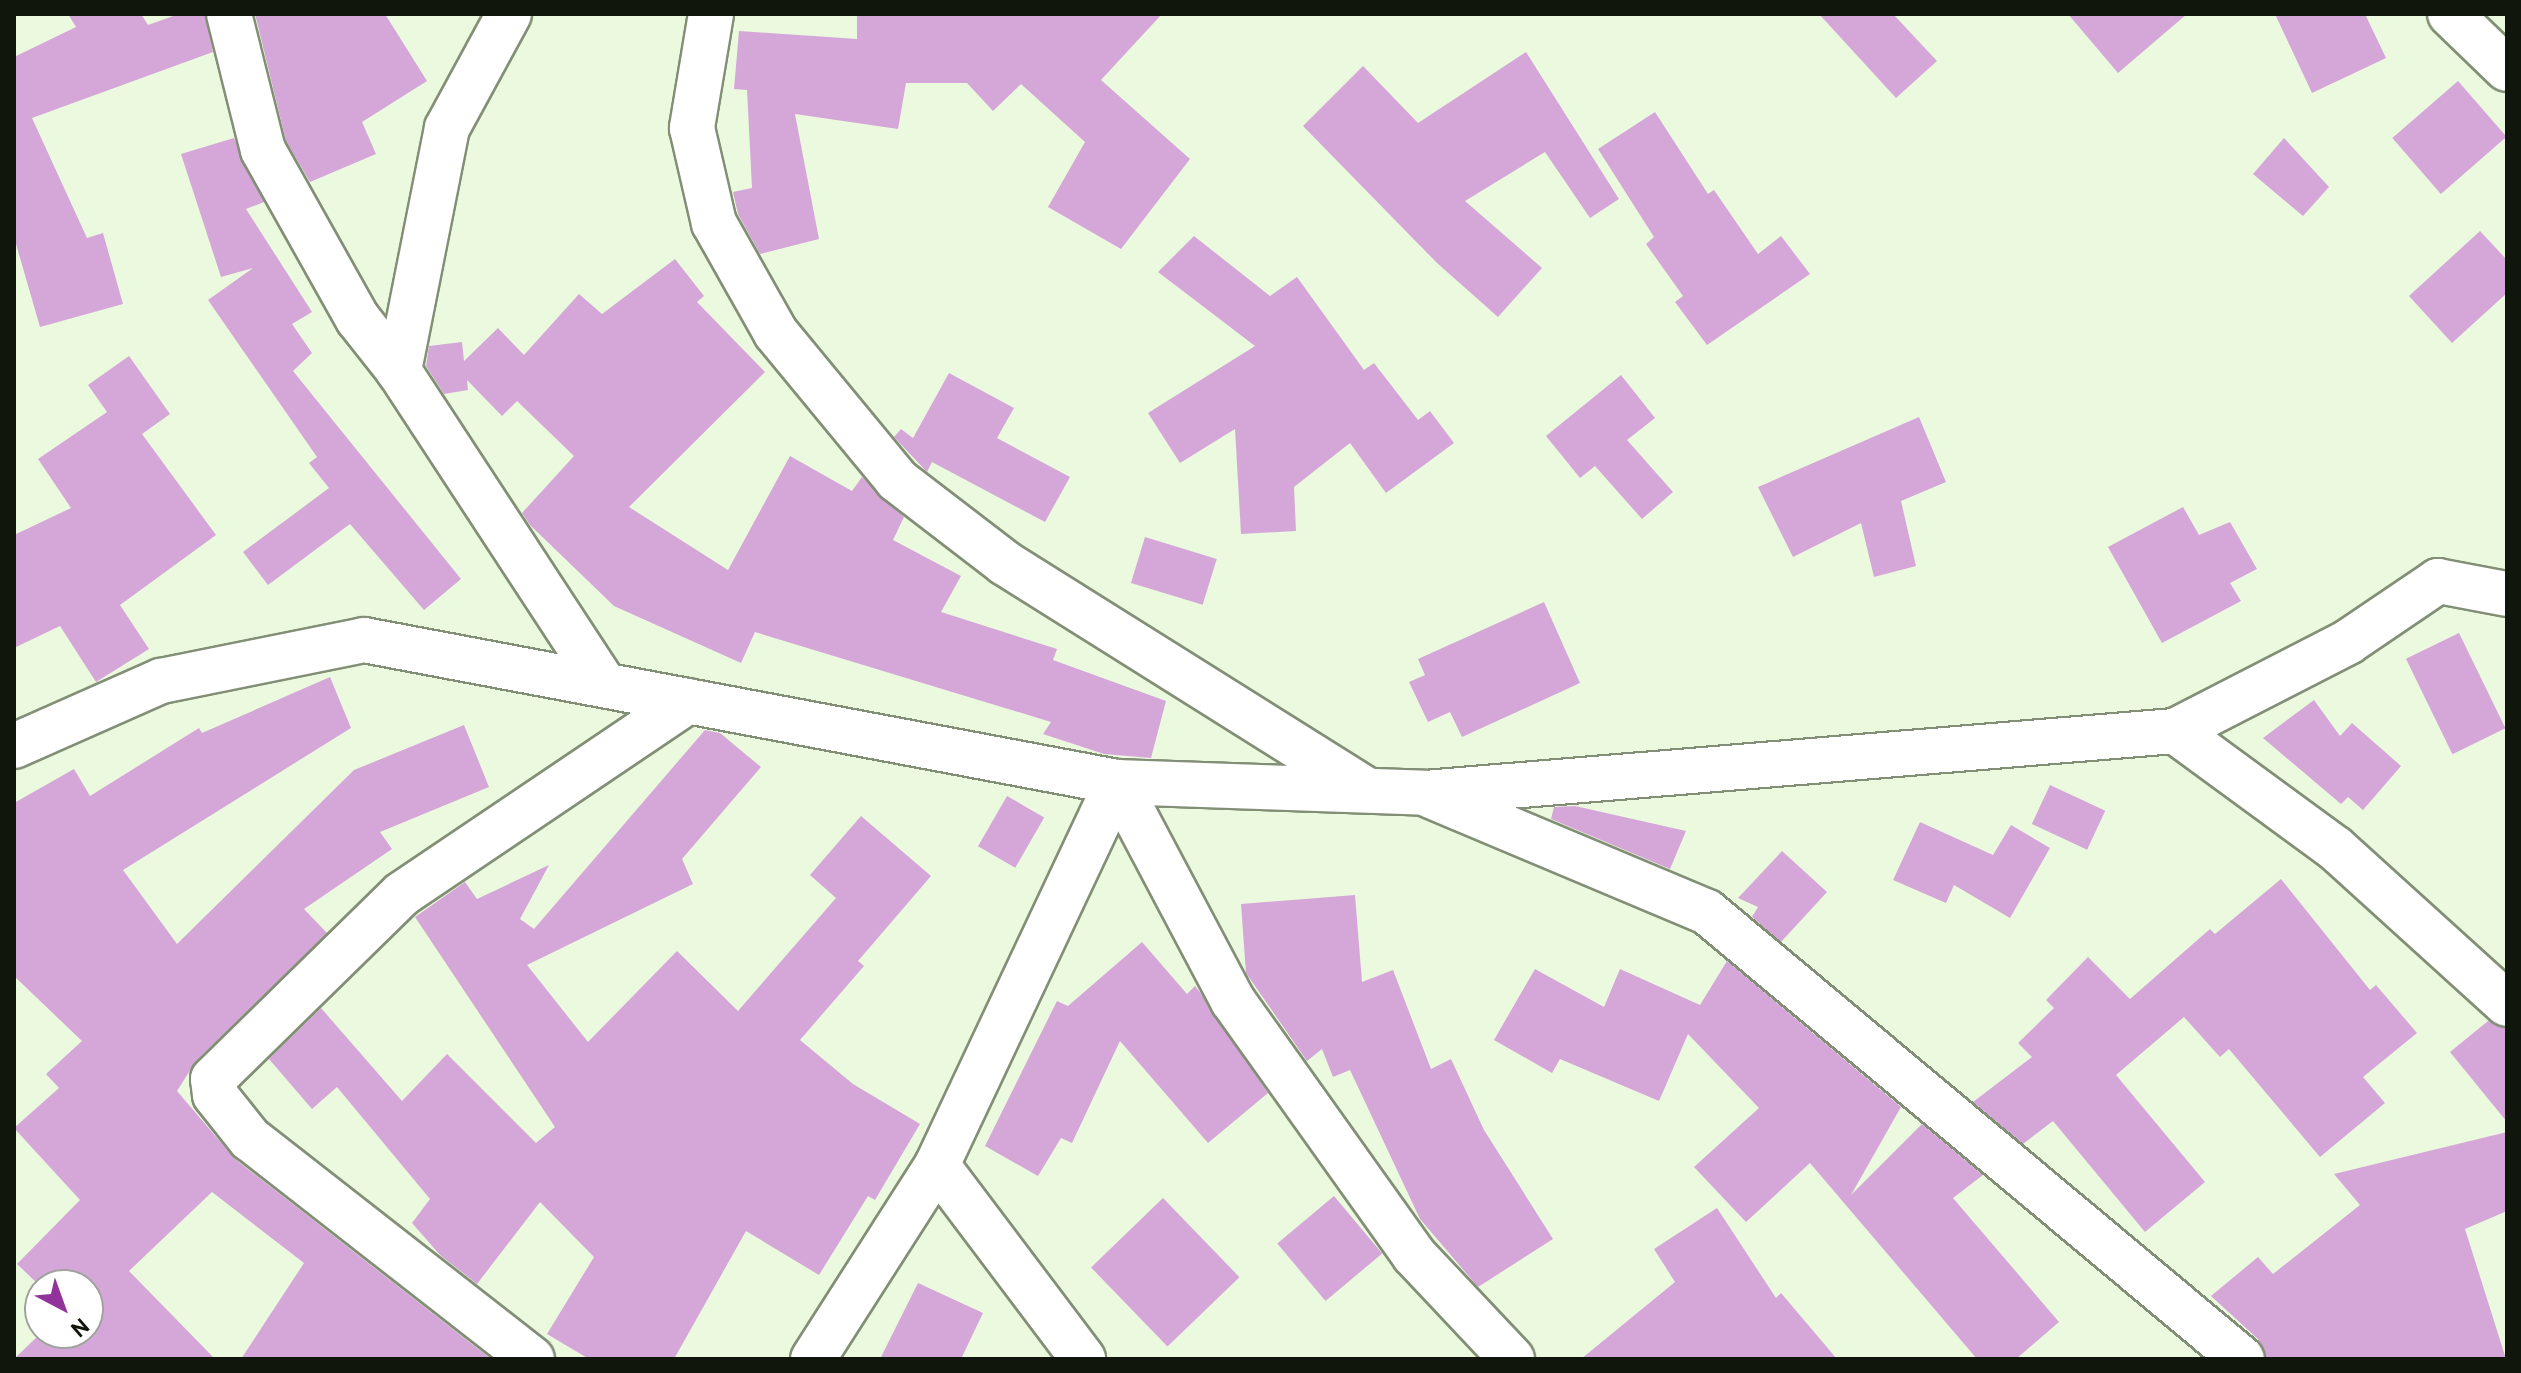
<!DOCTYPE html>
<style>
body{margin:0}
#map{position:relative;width:2521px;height:1373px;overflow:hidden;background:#ebf9de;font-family:Overpass,sans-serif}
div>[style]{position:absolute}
.building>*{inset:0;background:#d5a7d9;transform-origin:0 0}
.roads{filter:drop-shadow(2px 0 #828f76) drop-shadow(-2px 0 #828f76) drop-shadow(0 2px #828f76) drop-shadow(0 -2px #828f76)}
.minor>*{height:44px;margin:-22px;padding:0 22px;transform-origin:22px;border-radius:22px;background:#fff}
span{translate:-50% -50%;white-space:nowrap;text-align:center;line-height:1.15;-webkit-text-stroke:7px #fff;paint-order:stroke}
.frame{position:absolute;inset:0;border:16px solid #11160c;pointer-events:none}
.north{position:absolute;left:24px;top:1269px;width:80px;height:80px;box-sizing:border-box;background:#fff;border:2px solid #a0a29e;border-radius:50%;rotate:139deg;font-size:22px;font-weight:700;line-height:32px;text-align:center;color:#11160c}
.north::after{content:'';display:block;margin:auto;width:28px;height:36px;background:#92329b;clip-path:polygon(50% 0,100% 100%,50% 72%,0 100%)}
</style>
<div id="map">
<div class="building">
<i style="clip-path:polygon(68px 14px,141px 14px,148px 25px,179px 14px,205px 14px,213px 52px,32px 118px,87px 238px,103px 233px,123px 304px,40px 327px,14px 237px,14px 57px,76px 27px)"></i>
<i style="clip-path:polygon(255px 14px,385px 14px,427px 81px,362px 122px,376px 154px,310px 182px,286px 141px)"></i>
<i style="clip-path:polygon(857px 14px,1162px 14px,1101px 80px,1190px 159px,1121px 249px,1048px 207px,1085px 142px,1021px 84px,993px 111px,967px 83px,906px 83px,898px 129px,795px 114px,819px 239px,760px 254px,738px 214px,733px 192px,752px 188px,747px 90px,734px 89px,739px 31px,857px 39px)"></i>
<i style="clip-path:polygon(1819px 14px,1893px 14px,1937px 61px,1896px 98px)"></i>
<i style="clip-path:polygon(2068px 14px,2187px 14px,2118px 73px)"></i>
<i style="clip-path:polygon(2275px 14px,2365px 14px,2386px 58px,2312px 93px)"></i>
<i style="clip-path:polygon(1526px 52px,1619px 199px,1590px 218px,1545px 152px,1465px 201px,1542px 268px,1498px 317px,1437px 263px,1303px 126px,1363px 66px,1418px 123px)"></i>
<i style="left:2458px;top:81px;width:74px;height:87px;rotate:49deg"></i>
<i style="clip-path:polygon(1655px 112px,1708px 194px,1714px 190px,1758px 254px,1781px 236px,1810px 274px,1707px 345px,1675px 302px,1683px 296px,1646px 244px,1654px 237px,1598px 149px)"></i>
<i style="clip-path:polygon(234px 138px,264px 202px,246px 209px,312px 312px,292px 324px,312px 353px,293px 371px,461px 579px,424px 610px,350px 524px,268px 585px,243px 552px,329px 488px,309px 463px,317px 457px,208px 300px,253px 268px,221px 277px,181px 154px)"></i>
<i style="clip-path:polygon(2284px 138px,2329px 187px,2303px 216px,2253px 174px)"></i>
<i style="clip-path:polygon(2480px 231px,2507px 260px,2507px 293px,2452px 343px,2409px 296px)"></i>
<i style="clip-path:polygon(1194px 236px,1270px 296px,1297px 277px,1364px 370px,1374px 363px,1418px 420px,1430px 411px,1454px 443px,1386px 493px,1350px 443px,1294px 487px,1296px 531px,1241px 534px,1235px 429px,1180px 463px,1148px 413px,1255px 346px,1158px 272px)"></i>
<i style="clip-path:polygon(675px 259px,704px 296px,697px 302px,765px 372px,629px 507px,728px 570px,790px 456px,852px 491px,862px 477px,904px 517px,893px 540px,961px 576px,941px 612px,1057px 649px,1053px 660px,1166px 701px,1151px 758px,1104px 754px,1043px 734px,1051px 722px,755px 632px,741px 663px,614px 606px,530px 525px,522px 513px,574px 456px,517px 401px,502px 416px,467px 380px,468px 390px,444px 394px,426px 366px,429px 346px,462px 342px,464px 361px,498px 328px,524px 355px,579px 294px,602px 314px)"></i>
<i style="clip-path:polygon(129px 356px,170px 414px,142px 434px,216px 535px,120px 605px,149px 649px,96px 682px,60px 626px,14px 648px,14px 535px,71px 508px,38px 459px,107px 412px,88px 385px)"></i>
<i style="clip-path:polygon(949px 373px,1014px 408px,997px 438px,1070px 477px,1045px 522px,932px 462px,927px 472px,894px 437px,901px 429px,913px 438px)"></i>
<i style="clip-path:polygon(1621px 375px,1655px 418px,1627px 440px,1673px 492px,1642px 519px,1595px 466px,1580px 478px,1546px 436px)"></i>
<i style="clip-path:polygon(1919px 417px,1946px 482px,1901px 501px,1916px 566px,1874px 577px,1861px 523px,1793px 557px,1758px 487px)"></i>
<i style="clip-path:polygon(2183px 507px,2199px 535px,2230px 522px,2257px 569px,2230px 583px,2241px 601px,2162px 643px,2108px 547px)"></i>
<i style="left:1145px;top:537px;width:75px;height:48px;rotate:17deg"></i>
<i style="clip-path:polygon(1544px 602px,1580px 683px,1462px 737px,1450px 712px,1428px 722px,1409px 682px,1425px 675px,1418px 659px)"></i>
<i style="left:2459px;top:633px;width:106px;height:59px;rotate:64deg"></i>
<i style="clip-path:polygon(330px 677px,351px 728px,123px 870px,177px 944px,354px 770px,464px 725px,489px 787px,380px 832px,392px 849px,304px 909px,327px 933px,196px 1061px,177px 1091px,235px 1159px,491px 1359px,241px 1359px,304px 1263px,212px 1192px,129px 1271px,215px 1359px,14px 1359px,41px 1333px,88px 1333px,88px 1285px,40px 1286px,17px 1264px,80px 1200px,14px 1128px,59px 1088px,46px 1074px,82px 1041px,14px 976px,14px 803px,74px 769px,90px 796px,199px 728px,202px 733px)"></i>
<i style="clip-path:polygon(2314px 700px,2340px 736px,2352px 723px,2401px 766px,2363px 810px,2348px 797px,2341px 804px,2263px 738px)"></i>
<i style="clip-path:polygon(705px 730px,720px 733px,761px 767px,682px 859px,693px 884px,527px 965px,588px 1042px,677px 951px,738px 1011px,836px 898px,810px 875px,861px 816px,931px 876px,858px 961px,864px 966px,800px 1040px,853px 1084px,920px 1124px,875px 1200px,868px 1196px,819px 1275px,746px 1231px,674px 1359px,589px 1359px,547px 1334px,594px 1257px,540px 1202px,477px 1284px,440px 1255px,412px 1223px,430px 1199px,337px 1087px,312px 1109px,269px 1059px,321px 1008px,402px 1101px,447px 1054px,536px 1143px,555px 1127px,415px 917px,465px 882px,477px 899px,549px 865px,520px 919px,534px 929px)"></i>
<i style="left:2050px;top:785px;width:61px;height:43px;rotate:25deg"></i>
<i style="left:1007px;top:796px;width:43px;height:58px;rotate:30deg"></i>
<i style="clip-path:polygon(1575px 806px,1686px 831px,1670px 869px,1551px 819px,1554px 807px)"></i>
<i style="clip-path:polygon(1920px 822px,1993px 855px,2011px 825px,2050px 848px,2010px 918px,1954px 885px,1946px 903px,1893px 880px)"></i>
<i style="clip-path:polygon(1782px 851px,1827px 892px,1781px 942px,1752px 917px,1758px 907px,1738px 898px)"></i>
<i style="clip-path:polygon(2281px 879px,2370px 990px,2376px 985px,2417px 1033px,2363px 1077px,2385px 1103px,2320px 1157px,2229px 1049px,2220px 1057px,2184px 1017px,2116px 1075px,2205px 1182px,2145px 1232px,2053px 1121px,2023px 1144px,1973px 1102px,2032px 1057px,2018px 1043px,2054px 1008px,2046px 1000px,2088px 957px,2130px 999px,2210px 929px,2215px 934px)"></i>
<i style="clip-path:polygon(1355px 895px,1362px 982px,1393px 970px,1431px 1069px,1451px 1059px,1484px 1130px,1553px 1239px,1478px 1287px,1420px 1219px,1350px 1070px,1333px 1077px,1322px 1049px,1307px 1061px,1246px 973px,1241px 904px)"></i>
<i style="clip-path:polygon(1142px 942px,1187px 994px,1195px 986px,1199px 991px,1268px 1093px,1208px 1143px,1120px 1041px,1072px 1143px,1061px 1138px,1038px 1176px,985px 1146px,1057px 1001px,1068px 1006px)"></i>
<i style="clip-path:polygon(1727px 961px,1901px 1107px,1851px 1195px,1922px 1124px,1983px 1175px,1953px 1198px,2059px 1322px,2016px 1359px,1977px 1359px,1810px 1163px,1746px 1222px,1694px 1167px,1759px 1108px,1688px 1034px,1659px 1101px,1560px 1059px,1552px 1073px,1494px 1040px,1535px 969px,1604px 1007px,1620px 969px,1700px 1005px)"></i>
<i style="clip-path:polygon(2488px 1021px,2507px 1028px,2507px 1122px,2450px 1052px)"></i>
<i style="clip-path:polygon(2507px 1132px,2507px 1211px,2465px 1229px,2506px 1359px,2266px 1359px,2259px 1340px,2211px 1296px,2258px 1257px,2273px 1274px,2360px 1205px,2334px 1174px)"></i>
<i style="left:1334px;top:1196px;width:75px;height:74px;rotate:50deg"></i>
<i style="left:1163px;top:1198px;width:110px;height:100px;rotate:46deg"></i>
<i style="clip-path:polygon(1717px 1208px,1776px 1298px,1781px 1293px,1837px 1359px,1581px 1359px,1675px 1282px,1654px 1249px)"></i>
<i style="clip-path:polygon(918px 1283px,983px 1313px,961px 1359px,880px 1359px)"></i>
</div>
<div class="roads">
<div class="minor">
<i style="left:229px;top:14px;width:140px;rotate:76deg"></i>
<i style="left:263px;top:150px;width:194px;rotate:60.7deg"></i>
<i style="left:358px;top:319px;width:66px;rotate:51.7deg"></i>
<i style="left:509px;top:14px;width:130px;rotate:118.5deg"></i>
<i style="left:447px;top:128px;width:248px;rotate:101.2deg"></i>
<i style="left:399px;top:371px;width:374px;rotate:56.8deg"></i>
<i style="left:711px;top:14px;width:116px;rotate:99.5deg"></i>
<i style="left:692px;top:128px;width:98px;rotate:77deg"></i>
<i style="left:714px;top:223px;width:126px;rotate:60.6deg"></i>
<i style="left:776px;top:333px;width:190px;rotate:50.5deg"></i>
<i style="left:897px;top:480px;width:136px;rotate:37.5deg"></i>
<i style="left:1005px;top:563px;width:425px;rotate:32.1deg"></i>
<i style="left:2450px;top:14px;width:79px;rotate:44deg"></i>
<i style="left:2175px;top:731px;width:198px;rotate:36.2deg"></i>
<i style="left:2335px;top:848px;width:232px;rotate:42.2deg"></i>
<i style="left:14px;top:746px;width:161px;rotate:-23.9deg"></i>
<i style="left:161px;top:681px;width:207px;rotate:-11.4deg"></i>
<i style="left:364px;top:640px;width:766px;rotate:10.68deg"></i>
<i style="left:1117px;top:782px;width:308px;rotate:2deg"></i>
<i style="left:1425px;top:793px;width:753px;rotate:-4.73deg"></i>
<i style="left:2175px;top:731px;width:195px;rotate:-27.2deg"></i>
<i style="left:2348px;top:642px;width:109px;rotate:-34.1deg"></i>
<i style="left:2438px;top:581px;width:70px;rotate:10.7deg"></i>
<i style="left:1117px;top:782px;width:248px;rotate:62.1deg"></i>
<i style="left:1233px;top:1001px;width:312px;rotate:54.5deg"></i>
<i style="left:1414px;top:1255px;width:143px;rotate:46.7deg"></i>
<i style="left:1431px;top:796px;width:299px;rotate:22.8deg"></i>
<i style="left:1707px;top:912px;width:697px;rotate:39.88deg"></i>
<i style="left:937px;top:1165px;width:243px;rotate:53deg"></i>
<i style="left:532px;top:1359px;width:358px;rotate:-142deg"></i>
<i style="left:250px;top:1139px;width:56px;rotate:-128.5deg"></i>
<i style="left:215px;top:1095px;width:16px;rotate:-97deg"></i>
<i style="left:213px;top:1079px;width:264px;rotate:-44.4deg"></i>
<i style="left:402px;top:894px;width:345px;rotate:-34deg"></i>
<i style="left:813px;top:1359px;width:230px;rotate:-57.4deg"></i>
<i style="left:937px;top:1165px;width:423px;rotate:-64.8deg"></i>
</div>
</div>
<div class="frame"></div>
<div class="north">N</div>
</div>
